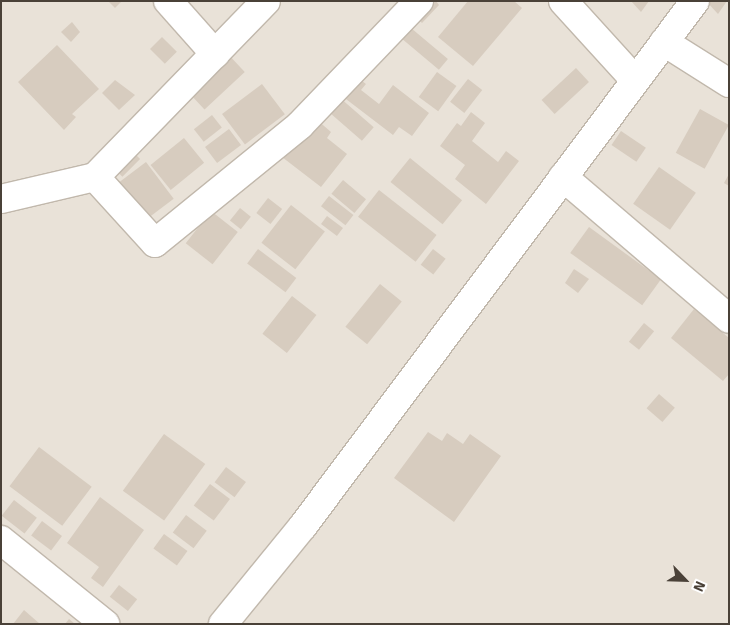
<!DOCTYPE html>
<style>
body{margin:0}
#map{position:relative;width:730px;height:625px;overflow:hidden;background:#f5f1ea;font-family:Signika,sans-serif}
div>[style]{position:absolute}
.residential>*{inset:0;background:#e9e2d8;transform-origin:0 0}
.building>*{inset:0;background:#d7ccbf;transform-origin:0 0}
.roads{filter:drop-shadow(1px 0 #c1b8ac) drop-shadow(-1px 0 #c1b8ac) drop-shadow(0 1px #c1b8ac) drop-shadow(0 -1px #c1b8ac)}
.street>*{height:28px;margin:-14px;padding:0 14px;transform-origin:14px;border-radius:14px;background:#fff}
span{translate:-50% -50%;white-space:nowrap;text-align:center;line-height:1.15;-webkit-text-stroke:4.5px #fff;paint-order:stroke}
.frame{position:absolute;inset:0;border:2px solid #4a4138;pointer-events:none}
.north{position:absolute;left:660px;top:555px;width:50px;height:50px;-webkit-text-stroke:4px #fff;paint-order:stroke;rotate:114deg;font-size:14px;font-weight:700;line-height:20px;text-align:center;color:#4a4138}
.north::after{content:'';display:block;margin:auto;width:18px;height:22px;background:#4a4138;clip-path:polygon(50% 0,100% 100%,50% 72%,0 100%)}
</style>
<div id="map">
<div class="residential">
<i style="left:1px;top:1px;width:728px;height:623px"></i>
</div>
<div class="building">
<i style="clip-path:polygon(108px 1px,122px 1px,115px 8px)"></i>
<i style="clip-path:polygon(428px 1px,436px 1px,439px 5px,422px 23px,414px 15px)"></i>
<i style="clip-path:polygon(468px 1px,514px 1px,522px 8px,473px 66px,438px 37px)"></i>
<i style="clip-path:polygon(631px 1px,649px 1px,641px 12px)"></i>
<i style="clip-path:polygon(706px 1px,727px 1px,718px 14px)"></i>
<i style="clip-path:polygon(72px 22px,80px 32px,71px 42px,61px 32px)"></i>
<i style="left:405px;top:23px;width:56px;height:14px;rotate:40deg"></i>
<i style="left:162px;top:37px;width:21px;height:17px;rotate:45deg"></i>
<i style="clip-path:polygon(57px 45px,99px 89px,72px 114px,76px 117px,64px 130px,18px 82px)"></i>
<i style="left:227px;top:53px;width:26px;height:55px;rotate:47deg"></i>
<i style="left:576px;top:68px;width:19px;height:47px;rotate:47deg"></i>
<i style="left:437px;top:72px;width:24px;height:31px;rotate:36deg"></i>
<i style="clip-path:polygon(357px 77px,366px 84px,361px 90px,379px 104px,393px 85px,429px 113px,412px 136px,399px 127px,393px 135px,342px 96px)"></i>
<i style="left:468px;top:79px;width:18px;height:29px;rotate:38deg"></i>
<i style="clip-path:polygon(115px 80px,135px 95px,119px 110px,102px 93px)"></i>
<i style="left:262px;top:84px;width:38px;height:50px;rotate:53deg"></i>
<i style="left:339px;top:97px;width:46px;height:18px;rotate:41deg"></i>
<i style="left:171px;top:105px;width:11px;height:45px;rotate:45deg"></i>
<i style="left:700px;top:109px;width:33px;height:50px;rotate:29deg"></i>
<i style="clip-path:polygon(471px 112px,485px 123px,472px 141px,498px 162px,506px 151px,519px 161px,486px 204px,455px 179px,465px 165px,440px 146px,457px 123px,461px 126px)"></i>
<i style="left:212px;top:115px;width:16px;height:23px;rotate:52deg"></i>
<i style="clip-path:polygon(316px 119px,331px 132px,327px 138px,347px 154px,321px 187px,282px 157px)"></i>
<i style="left:229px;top:129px;width:20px;height:30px;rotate:53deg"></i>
<i style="left:621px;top:131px;width:30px;height:17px;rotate:34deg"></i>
<i style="left:184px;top:138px;width:32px;height:43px;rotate:51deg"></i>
<i style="left:133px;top:152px;width:10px;height:25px;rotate:45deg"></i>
<i style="left:410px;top:158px;width:67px;height:31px;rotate:39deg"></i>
<i style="left:146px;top:162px;width:46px;height:34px;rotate:53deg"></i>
<i style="left:659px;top:167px;width:45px;height:45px;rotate:35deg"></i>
<i style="clip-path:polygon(729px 174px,729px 186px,724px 183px)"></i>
<i style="left:343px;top:180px;width:30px;height:18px;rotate:40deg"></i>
<i style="left:379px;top:190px;width:73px;height:34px;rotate:38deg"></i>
<i style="left:329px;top:196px;width:31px;height:13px;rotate:38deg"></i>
<i style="left:268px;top:198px;width:18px;height:19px;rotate:38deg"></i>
<i style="left:291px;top:205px;width:43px;height:48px;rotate:38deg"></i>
<i style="left:240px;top:208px;width:14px;height:16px;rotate:39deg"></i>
<i style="left:211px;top:211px;width:34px;height:41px;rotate:38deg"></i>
<i style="left:327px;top:216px;width:20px;height:10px;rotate:37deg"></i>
<i style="left:589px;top:227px;width:89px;height:32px;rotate:36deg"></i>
<i style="left:258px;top:249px;width:48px;height:18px;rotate:37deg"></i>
<i style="left:433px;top:249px;width:16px;height:20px;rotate:38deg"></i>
<i style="clip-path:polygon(574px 269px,589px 279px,578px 293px,565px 283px)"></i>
<i style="left:380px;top:284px;width:28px;height:55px;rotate:39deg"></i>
<i style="left:292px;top:296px;width:31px;height:48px;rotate:38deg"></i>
<i style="clip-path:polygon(694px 309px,729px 338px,729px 374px,723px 381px,671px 338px)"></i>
<i style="left:644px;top:323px;width:13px;height:24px;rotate:39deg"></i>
<i style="left:659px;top:394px;width:21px;height:19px;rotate:41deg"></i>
<i style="clip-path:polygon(428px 432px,442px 441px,447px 433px,463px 444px,470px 434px,501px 456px,454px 522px,394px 478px)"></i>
<i style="left:164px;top:434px;width:51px;height:70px;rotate:36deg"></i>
<i style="left:39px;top:447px;width:66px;height:49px;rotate:37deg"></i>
<i style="left:226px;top:467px;width:25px;height:19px;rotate:37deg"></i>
<i style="left:210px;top:484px;width:25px;height:27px;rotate:37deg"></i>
<i style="clip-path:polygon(100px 497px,144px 530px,103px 587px,91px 578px,99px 567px,67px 543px)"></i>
<i style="left:14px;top:500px;width:29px;height:20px;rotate:38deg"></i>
<i style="left:186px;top:515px;width:26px;height:22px;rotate:37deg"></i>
<i style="left:42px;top:521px;width:25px;height:18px;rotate:37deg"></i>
<i style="left:164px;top:534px;width:29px;height:18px;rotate:36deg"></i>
<i style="left:119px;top:585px;width:23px;height:15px;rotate:38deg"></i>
<i style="clip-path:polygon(24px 610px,40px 624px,13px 624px)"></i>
<i style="clip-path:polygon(69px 619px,75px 624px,65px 624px)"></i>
</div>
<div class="roads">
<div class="street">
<i style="left:168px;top:1px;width:71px;rotate:48.4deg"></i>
<i style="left:563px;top:1px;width:107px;rotate:47.7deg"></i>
<i style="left:664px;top:42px;width:77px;rotate:32.2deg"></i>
<i style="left:95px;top:177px;width:89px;rotate:47.7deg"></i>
<i style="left:155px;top:243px;width:187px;rotate:-39.1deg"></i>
<i style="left:300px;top:125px;width:172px;rotate:-46.2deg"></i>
<i style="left:563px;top:177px;width:218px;rotate:40.5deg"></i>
<i style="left:1px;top:199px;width:97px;rotate:-13.2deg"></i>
<i style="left:95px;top:177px;width:245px;rotate:-45.8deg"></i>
<i style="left:1px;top:540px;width:134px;rotate:38.9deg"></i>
<i style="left:223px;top:624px;width:127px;rotate:-50.8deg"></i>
<i style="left:303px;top:526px;width:655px;rotate:-53.25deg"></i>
</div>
</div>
<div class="frame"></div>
<div class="north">N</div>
</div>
